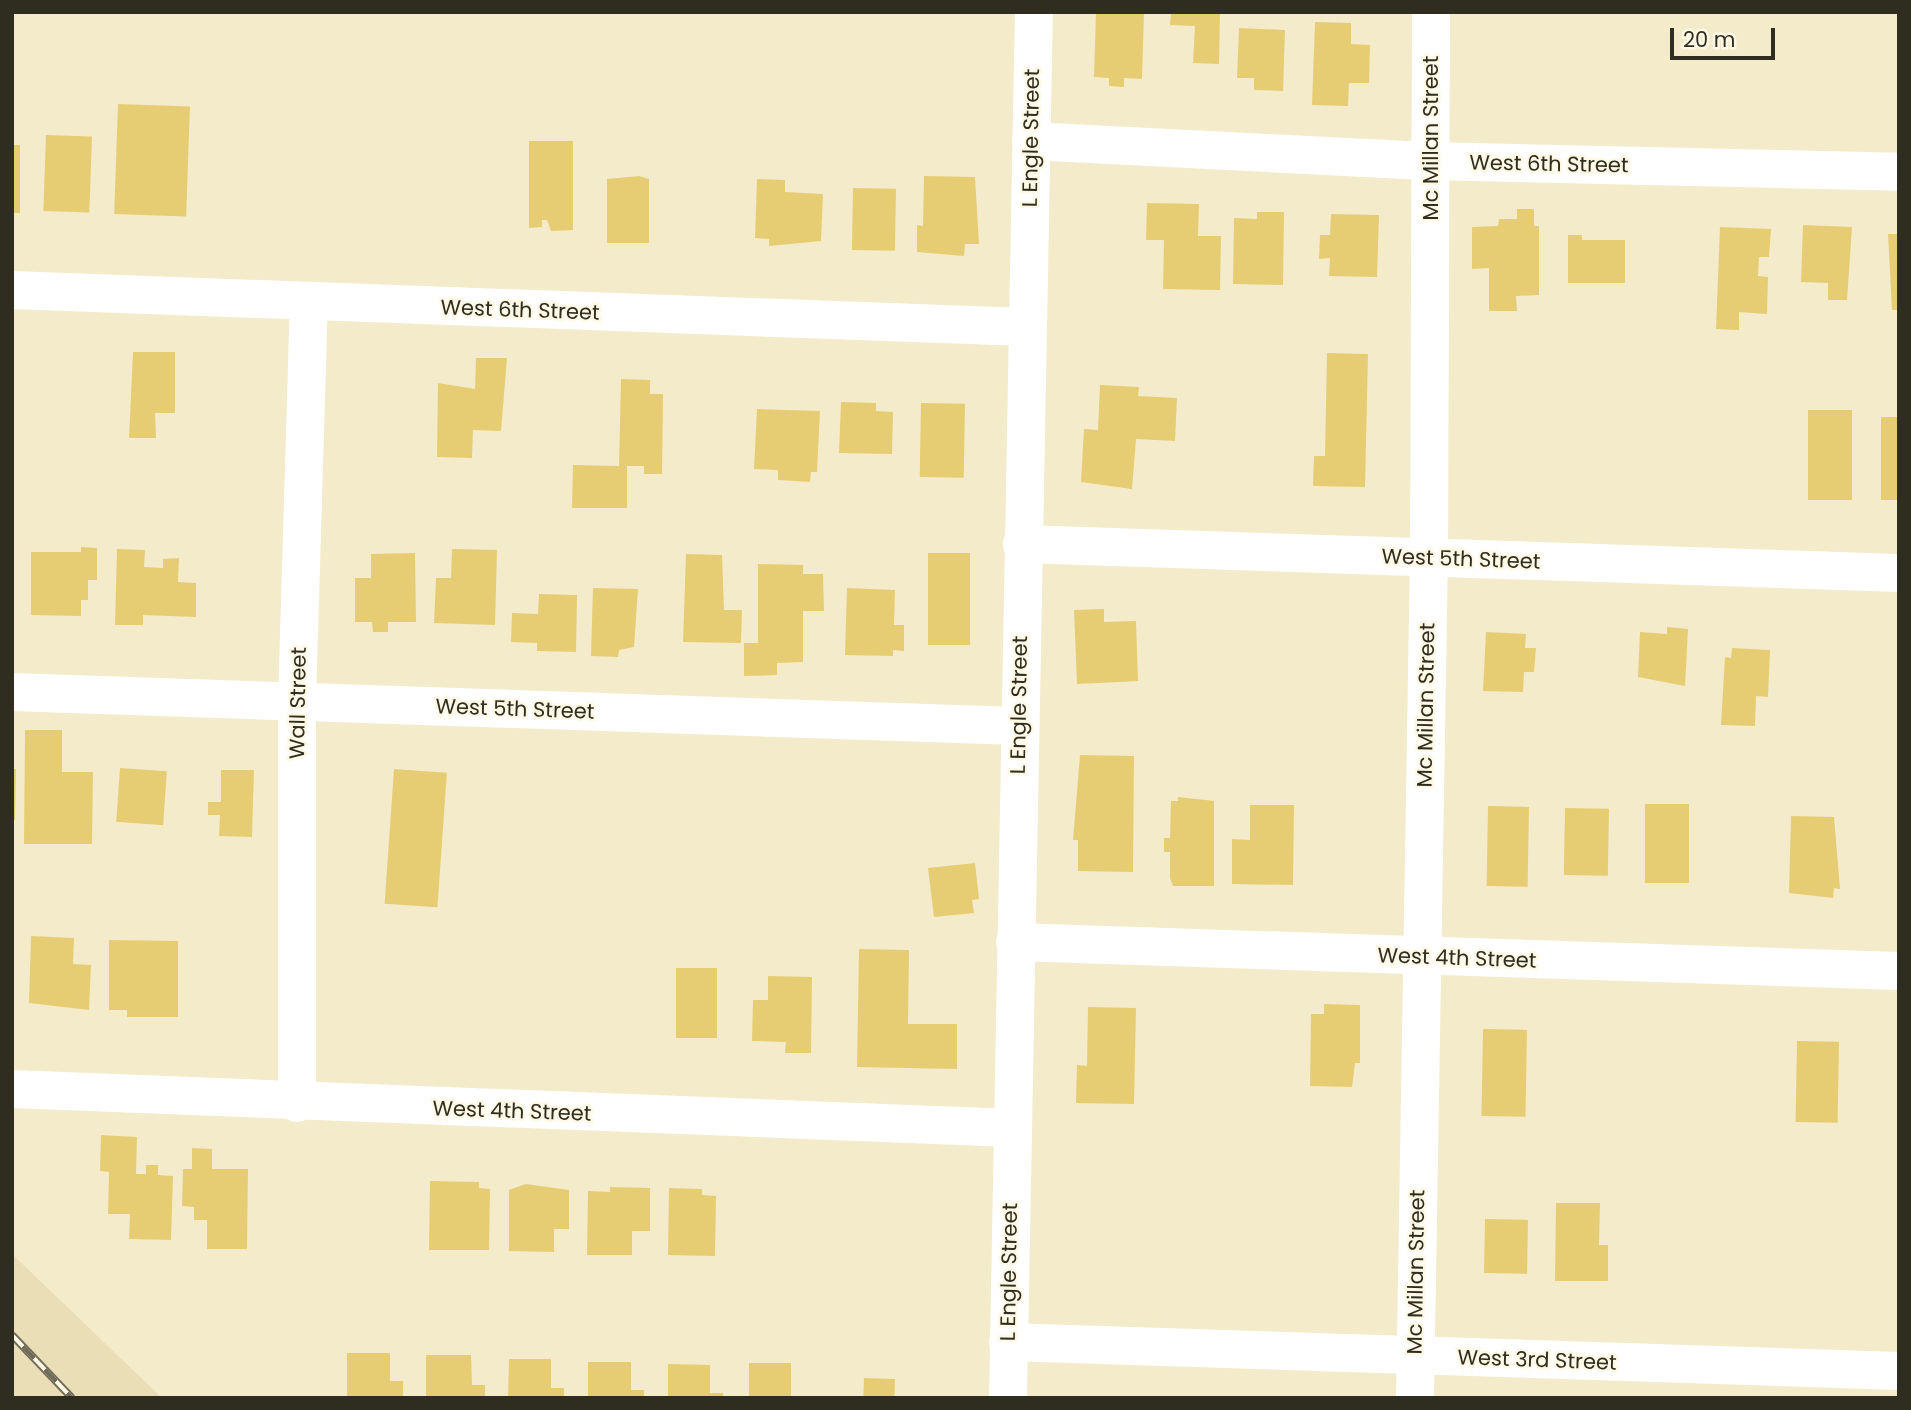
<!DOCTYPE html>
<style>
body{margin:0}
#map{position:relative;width:1911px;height:1410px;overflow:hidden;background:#f4ebcb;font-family:Poppins,sans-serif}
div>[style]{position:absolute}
.built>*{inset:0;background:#e9deb6}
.building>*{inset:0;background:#e6cd74;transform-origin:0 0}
.minor>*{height:38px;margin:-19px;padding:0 19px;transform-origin:19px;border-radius:19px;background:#fff}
.rail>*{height:8px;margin-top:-4px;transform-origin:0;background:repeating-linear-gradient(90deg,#fef8e5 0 16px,#716c59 0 32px);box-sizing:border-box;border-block:2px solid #716c59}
span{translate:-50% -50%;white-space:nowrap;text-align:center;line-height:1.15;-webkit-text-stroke:5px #fef8e5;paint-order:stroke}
.street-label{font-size:21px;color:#2f2c20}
.frame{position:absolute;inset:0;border:14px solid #2f2c20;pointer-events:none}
.scale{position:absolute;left:1670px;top:28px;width:105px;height:32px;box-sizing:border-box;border:4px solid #2f2c20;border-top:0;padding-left:9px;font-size:21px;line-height:24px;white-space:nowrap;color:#2f2c20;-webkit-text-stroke:5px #fef8e5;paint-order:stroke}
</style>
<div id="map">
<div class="built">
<i style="clip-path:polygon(12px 1254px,162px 1398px,12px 1398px)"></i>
</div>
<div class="building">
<i style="clip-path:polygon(1096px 12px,1144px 12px,1142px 79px,1124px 78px,1124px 87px,1109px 86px,1109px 78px,1094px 77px)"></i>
<i style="clip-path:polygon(1171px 12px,1220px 12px,1219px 64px,1193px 63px,1195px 26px,1170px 25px)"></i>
<i style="clip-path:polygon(1315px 22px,1351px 23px,1351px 44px,1370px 45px,1369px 83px,1349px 83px,1348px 106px,1312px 105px)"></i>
<i style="clip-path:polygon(1239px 28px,1285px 30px,1283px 91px,1254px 90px,1254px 78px,1237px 78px)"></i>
<i style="left:118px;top:104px;width:72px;height:110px;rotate:2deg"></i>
<i style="left:46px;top:135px;width:46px;height:76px;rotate:2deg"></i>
<i style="clip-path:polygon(529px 141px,573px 141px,573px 230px,551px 231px,547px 220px,542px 220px,542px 227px,529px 228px)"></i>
<i style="left:12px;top:145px;width:8px;height:68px"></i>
<i style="clip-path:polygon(639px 176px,649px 179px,649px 243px,607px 243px,607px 179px)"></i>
<i style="clip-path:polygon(924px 176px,975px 177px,979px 244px,965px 244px,964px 256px,917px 252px,917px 225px,923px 226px)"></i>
<i style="clip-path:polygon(757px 179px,785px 180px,785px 192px,823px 194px,821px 241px,769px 246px,769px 239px,755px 238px)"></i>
<i style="left:853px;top:188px;width:43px;height:62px;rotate:1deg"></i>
<i style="clip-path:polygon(1147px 203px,1199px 204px,1198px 236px,1221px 236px,1220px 290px,1163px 289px,1164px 240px,1146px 240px)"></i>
<i style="clip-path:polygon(1517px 209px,1534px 209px,1534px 226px,1539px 226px,1539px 295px,1516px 296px,1517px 311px,1489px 311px,1489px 268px,1472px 269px,1472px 227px,1498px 226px,1499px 219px,1517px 219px)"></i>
<i style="clip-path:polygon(1257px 212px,1284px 212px,1283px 285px,1233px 284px,1234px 218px,1257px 219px)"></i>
<i style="clip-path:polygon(1331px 214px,1379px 215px,1377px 277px,1329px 276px,1330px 258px,1319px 259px,1320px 235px,1330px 235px)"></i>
<i style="clip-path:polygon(1803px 225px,1852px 227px,1847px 300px,1828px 300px,1828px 283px,1801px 282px)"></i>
<i style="clip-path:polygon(1720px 227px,1771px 229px,1769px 257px,1759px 257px,1758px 276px,1768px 277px,1767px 314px,1739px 312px,1739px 330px,1716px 329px)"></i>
<i style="clip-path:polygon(1888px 234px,1899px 234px,1899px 310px,1892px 310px)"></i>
<i style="clip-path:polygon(1568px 235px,1582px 235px,1582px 240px,1625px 240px,1625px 283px,1568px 283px)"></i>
<i style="clip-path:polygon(133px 352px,175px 352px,175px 413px,155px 413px,156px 438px,129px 438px)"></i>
<i style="clip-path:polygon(1327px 353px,1368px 354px,1365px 487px,1313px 486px,1314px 456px,1325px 456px)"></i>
<i style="clip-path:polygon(476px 358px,507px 358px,501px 431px,473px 430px,472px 458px,437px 457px,438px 383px,475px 389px)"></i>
<i style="clip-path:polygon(621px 379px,650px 380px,650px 394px,663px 394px,662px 474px,644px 474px,644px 466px,627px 466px,627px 508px,572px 508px,573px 465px,619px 466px)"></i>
<i style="clip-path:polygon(1100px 385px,1139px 387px,1138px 396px,1177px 398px,1175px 441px,1136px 439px,1132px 489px,1081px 482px,1084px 429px,1098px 430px)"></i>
<i style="clip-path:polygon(841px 402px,876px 403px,876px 411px,893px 412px,892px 454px,839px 453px)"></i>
<i style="left:921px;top:403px;width:44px;height:74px;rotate:1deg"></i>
<i style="clip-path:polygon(757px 409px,820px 411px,817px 472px,811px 472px,810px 482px,778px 480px,778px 470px,754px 469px)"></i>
<i style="left:1808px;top:410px;width:44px;height:90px"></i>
<i style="left:1881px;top:417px;width:18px;height:83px"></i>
<i style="clip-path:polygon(81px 547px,97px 548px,97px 580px,88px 580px,88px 600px,81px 600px,81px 616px,31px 615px,31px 552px,81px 552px)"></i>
<i style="clip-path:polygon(117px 549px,145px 550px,144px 567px,163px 568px,163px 559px,179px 558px,178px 582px,196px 583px,196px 617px,143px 615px,143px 625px,115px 625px)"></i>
<i style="clip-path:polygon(452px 549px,497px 550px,495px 625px,434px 623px,436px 578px,451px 578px)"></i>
<i style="clip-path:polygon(415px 553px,416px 622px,388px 622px,388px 632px,373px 632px,372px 622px,355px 622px,355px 578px,371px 578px,371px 554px)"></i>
<i style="left:928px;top:553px;width:42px;height:92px"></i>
<i style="clip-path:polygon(686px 554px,722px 555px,724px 610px,742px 610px,741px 643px,683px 642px)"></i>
<i style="clip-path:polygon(758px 564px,803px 565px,803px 574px,823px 574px,824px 611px,803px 611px,803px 662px,777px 663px,777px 675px,744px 676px,744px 643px,758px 643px)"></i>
<i style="clip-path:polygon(593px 588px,638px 589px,634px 647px,619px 650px,618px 657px,591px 656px)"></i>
<i style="clip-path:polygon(847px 588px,895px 590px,894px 625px,904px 625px,904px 651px,893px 650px,893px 656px,845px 655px)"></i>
<i style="clip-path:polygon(539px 594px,577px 595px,576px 652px,537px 651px,537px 643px,511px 642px,512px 613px,538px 614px)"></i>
<i style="clip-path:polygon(1104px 609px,1104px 622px,1136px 621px,1138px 681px,1077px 684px,1074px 610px)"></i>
<i style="clip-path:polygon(1667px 627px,1688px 629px,1685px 686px,1638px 677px,1640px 632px,1667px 634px)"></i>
<i style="clip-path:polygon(1486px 632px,1526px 634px,1525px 648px,1536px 648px,1534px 672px,1524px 672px,1523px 692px,1483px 691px)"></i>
<i style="clip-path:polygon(1732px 648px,1770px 650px,1768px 697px,1756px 696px,1755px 726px,1721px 725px,1725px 657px,1731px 658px)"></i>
<i style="clip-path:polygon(25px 730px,62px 730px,62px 772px,93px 772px,92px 844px,24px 844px)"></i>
<i style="clip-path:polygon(1080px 755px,1134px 756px,1133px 872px,1078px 871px,1078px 840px,1073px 840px)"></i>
<i style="left:120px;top:768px;width:47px;height:54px;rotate:4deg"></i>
<i style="clip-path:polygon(12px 769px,16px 769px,15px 820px,12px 820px)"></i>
<i style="left:394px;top:769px;width:53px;height:135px;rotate:4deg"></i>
<i style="clip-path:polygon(221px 770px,254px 770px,252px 837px,219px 836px,220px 815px,208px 815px,208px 802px,221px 802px)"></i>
<i style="clip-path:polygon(1178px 797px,1214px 801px,1214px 886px,1173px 886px,1170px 878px,1170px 852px,1164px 852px,1164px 838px,1170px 838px,1171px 801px,1178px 801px)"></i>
<i style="left:1645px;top:804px;width:44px;height:79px"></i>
<i style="clip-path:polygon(1250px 805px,1294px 805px,1293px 885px,1232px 884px,1232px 839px,1250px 840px)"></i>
<i style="left:1488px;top:806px;width:41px;height:80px;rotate:1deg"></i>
<i style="left:1565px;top:808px;width:44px;height:67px;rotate:1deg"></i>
<i style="clip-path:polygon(1791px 816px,1834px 817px,1840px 889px,1834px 888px,1833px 898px,1789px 893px)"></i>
<i style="clip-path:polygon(975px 863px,979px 899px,972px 900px,974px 913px,934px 917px,928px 868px)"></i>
<i style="clip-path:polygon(31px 936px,74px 938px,73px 964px,91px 965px,89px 1010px,29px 1003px)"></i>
<i style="clip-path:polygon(109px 940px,178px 941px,178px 1017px,127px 1017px,127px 1010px,109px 1010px)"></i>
<i style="clip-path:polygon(859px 949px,909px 950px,908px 1024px,957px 1024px,957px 1069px,857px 1067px)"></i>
<i style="left:676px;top:968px;width:41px;height:70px"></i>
<i style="clip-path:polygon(768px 976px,812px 977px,811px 1053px,785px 1053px,786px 1042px,752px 1041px,753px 1000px,768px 1000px)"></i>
<i style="clip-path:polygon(1324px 1004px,1360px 1005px,1360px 1063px,1355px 1063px,1352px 1087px,1310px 1086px,1311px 1014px,1324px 1014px)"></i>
<i style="clip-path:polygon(1088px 1007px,1136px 1008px,1134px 1104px,1076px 1103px,1077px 1065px,1087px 1066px)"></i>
<i style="left:1483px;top:1029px;width:44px;height:87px;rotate:1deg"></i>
<i style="left:1797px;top:1041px;width:42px;height:81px;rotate:1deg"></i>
<i style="clip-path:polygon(101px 1135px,137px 1137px,136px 1174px,146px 1174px,146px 1165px,158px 1165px,158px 1175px,173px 1176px,171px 1240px,129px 1239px,130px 1214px,108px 1214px,109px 1172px,100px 1171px)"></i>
<i style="clip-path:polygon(192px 1148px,212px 1149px,212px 1169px,248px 1169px,247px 1249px,207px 1249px,207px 1220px,194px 1220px,194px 1207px,182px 1206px,183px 1169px,192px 1169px)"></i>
<i style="clip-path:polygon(430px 1181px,479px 1182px,479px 1188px,490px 1189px,489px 1250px,429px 1250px)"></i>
<i style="clip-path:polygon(526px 1184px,569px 1190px,569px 1229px,554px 1229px,554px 1252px,509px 1251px,509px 1190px)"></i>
<i style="clip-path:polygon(610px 1187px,650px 1188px,650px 1231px,632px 1231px,632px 1255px,587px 1255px,588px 1191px,610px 1192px)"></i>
<i style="clip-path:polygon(669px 1188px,702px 1189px,702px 1195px,716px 1196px,715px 1256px,668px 1255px)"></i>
<i style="clip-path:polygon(1556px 1203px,1600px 1203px,1599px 1245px,1608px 1245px,1608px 1281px,1555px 1281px)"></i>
<i style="left:1485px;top:1219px;width:43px;height:54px;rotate:1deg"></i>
<i style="clip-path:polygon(347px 1353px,390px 1353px,390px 1381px,403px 1381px,403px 1398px,347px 1398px)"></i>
<i style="clip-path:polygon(426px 1355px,471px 1355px,472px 1385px,485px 1385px,485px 1398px,426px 1398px)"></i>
<i style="clip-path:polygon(509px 1359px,551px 1359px,551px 1388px,564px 1388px,564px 1398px,508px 1398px)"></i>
<i style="clip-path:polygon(588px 1362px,631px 1362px,631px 1390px,644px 1390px,644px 1398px,588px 1398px)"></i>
<i style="left:749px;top:1363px;width:42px;height:35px"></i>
<i style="clip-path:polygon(668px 1364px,710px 1365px,710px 1393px,723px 1393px,723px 1398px,668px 1398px)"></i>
<i style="left:864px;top:1378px;width:31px;height:20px;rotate:2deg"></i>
</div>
<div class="minor">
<i style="left:1031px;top:141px;width:400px;rotate:2.9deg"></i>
<i style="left:1430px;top:161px;width:469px;rotate:1.3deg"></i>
<i style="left:12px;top:290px;width:1016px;rotate:2.09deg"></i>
<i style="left:1022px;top:544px;width:877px;rotate:1.89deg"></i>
<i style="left:12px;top:692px;width:1007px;rotate:1.94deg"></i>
<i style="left:1015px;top:942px;width:884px;rotate:1.88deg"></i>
<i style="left:12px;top:1089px;width:1001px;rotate:2.23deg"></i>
<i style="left:297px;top:1103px;width:401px;rotate:-90deg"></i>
<i style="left:297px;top:702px;width:399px;rotate:-88.3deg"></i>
<i style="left:1008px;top:1342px;width:891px;rotate:1.86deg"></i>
<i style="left:1008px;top:1398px;width:1386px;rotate:-88.93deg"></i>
<i style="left:1415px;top:1398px;width:840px;rotate:-89.05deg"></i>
<i style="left:1429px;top:558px;width:546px;rotate:-89.79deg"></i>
</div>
<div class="rail">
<i style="left:12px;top:1335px;width:87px;rotate:46.4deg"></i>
</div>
<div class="street-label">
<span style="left:1031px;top:138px;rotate:-89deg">L Engle Street</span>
<span style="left:1431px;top:138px;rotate:-90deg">Mc Millan Street</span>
<span style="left:1549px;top:164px;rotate:1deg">West 6th Street</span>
<span style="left:520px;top:310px;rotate:2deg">West 6th Street</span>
<span style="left:1461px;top:559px;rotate:2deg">West 5th Street</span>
<span style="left:298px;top:703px;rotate:-89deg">Wall Street</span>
<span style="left:1019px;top:705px;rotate:-89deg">L Engle Street</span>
<span style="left:1426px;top:705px;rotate:-89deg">Mc Millan Street</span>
<span style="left:515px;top:709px;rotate:2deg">West 5th Street</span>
<span style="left:1457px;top:958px;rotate:2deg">West 4th Street</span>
<span style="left:512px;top:1111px;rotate:2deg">West 4th Street</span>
<span style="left:1009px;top:1272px;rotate:-89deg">L Engle Street</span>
<span style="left:1416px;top:1272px;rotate:-89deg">Mc Millan Street</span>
<span style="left:1537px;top:1360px;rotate:2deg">West 3rd Street</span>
</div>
<div class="frame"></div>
<div class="scale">20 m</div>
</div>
